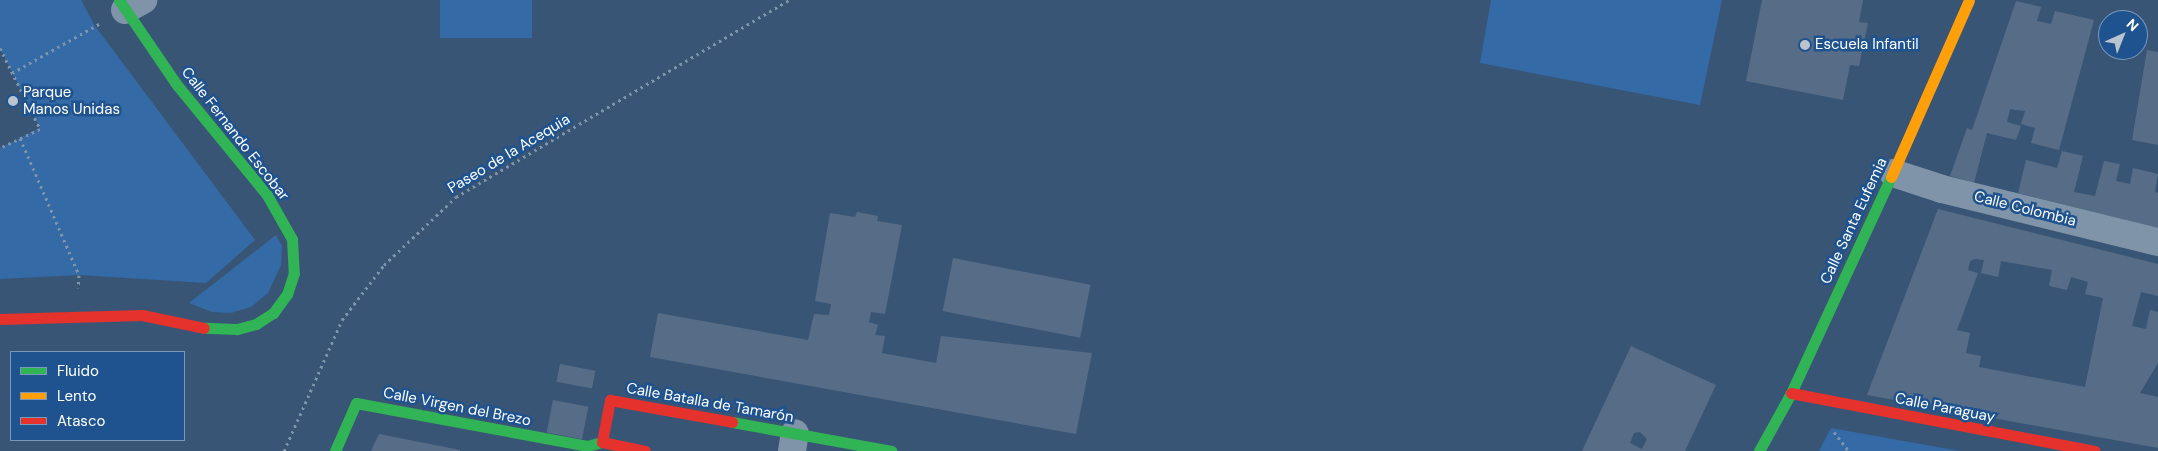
<!DOCTYPE html>
<meta charset="utf-8">
<style>
body{margin:0}
#map{position:relative;width:2158px;height:451px;overflow:hidden;background:#395576;font-family:"DM Sans",sans-serif}
div>[style]{position:absolute}
.green>*{inset:0;background:#346aa6;transform-origin:0 0}
.building>*{inset:0;background:#576d87;transform-origin:0 0}
.path>*{height:3px;margin-top:-1.5px;transform-origin:0;background:repeating-linear-gradient(90deg,#8094a9 0 2.5px,transparent 0 6.5px)}
.street>*{height:28px;margin:-14px;padding:0 14px;transform-origin:14px;border-radius:14px;background:#8094a9}
.fast>*{height:11px;margin:-5.5px;padding:0 5.5px;transform-origin:5.5px;border-radius:5.5px;background:#30b455}
.slow>*{height:11px;margin:-5.5px;padding:0 5.5px;transform-origin:5.5px;border-radius:5.5px;background:#ff9f0a}
.jam>*{height:11px;margin:-5.5px;padding:0 5.5px;transform-origin:5.5px;border-radius:5.5px;background:#e5322d}
.dots>*{width:14px;height:14px;translate:-50% -50%;box-sizing:border-box;border:2px solid #1f5390;border-radius:50%}
span{translate:-50% -50%;white-space:nowrap;text-align:center;line-height:1.15;-webkit-text-stroke:5px #1f5390;paint-order:stroke}
.poi-label{font-size:15px;color:#fff}
.left{translate:0 -50%;text-align:left}
.street-label{font-size:15px;color:#fff}
.legend{position:absolute;left:10px;top:351px;width:175px;height:90px;box-sizing:border-box;background:#1f5390;border:1px solid #7998bc;margin:0;padding:6px 9px;list-style:none;font-size:15px;color:#fff}
.legend li{display:flex;align-items:center;gap:10px;height:25px}
.legend b{width:25px;border:1px solid #7998bc}
.north{position:absolute;left:2098px;top:10px;width:50px;height:50px;box-sizing:border-box;background:#1f5390;border:1px solid #7998bc;border-radius:50%;rotate:44deg;font-size:14px;font-weight:700;line-height:20px;text-align:center;color:#fff}
.north::after{content:'';display:block;margin:auto;width:18px;height:22px;background:#bac4cf;clip-path:polygon(50% 0,100% 100%,50% 72%,0 100%)}
</style>
<div id="map">
<div class="green">
<i style="clip-path:polygon(0 0,81px 0,95px 26px,255px 240px,206px 283px,79px 275px,0 279px,0 148px,40px 128px,0 48px)"></i>
<i style="left:440px;top:0;width:92px;height:38px"></i>
<i style="clip-path:polygon(1491px 0,1722px 0,1700px 105px,1480px 63px)"></i>
<i style="clip-path:polygon(276px 235px,282px 246px,281px 265px,268px 293px,251px 307px,231px 313px,212px 312px,189px 303px)"></i>
<i style="clip-path:polygon(1831px 428px,1960px 451px,1819px 451px)"></i>
</div>
<div class="building">
<i style="clip-path:polygon(1762px 0,1863px 0,1859px 22px,1868px 23px,1859px 66px,1850px 65px,1843px 100px,1746px 81px)"></i>
<i style="clip-path:polygon(2016px 1px,2041px 7px,2037px 21px,2051px 24px,2055px 11px,2094px 20px,2059px 150px,2031px 143px,2035px 128px,2021px 124px,2025px 111px,2010px 109px,2007px 122px,2021px 126px,2016px 140px,1987px 133px,1974px 183px,1950px 176px,1967px 128px,1972px 130px)"></i>
<i style="clip-path:polygon(2147px 50px,2158px 52px,2158px 145px,2132px 140px)"></i>
<i style="clip-path:polygon(2062px 151px,2083px 156px,2074px 192px,2095px 196px,2104px 161px,2120px 164px,2116px 181px,2130px 184px,2133px 168px,2158px 174px,2155px 192px,2158px 193px,2158px 228px,2018px 193px,2026px 160px,2057px 168px)"></i>
<i style="clip-path:polygon(evenodd,1938px 209px,2158px 264px,2158px 296px,2141px 292px,2132px 326px,2146px 329px,2150px 310px,2158px 312px,2158px 363px,2140px 393px,2158px 397px,2158px 448px,1867px 395px,1938px 209px,1975px 259px,1984px 260px,1981px 273px,1998px 277px,2001px 261px,2052px 270px,2049px 286px,2067px 290px,2071px 277px,2088px 282px,2085px 294px,2103px 298px,2085px 387px,1979px 367px,1981px 356px,1966px 353px,1970px 333px,1957px 330px,1978px 273px,1968px 270px,1970px 261px,1975px 259px)"></i>
<i style="clip-path:polygon(857px 212px,878px 216px,877px 221px,902px 225px,885px 314px,871px 312px,869px 322px,878px 325px,875px 335px,885px 336px,882px 353px,936px 363px,941px 336px,1092px 353px,1076px 434px,650px 357px,658px 313px,808px 340px,814px 314px,829px 315px,831px 304px,815px 301px,830px 213px,855px 217px)"></i>
<i style="left:953px;top:258px;width:140px;height:54px;rotate:11deg"></i>
<i style="clip-path:polygon(evenodd,1631px 346px,1716px 385px,1685px 451px,1582px 451px,1631px 346px,1640px 432px,1647px 439px,1642px 449px,1630px 443px,1634px 433px,1640px 432px)"></i>
<i style="left:560px;top:364px;width:36px;height:18px;rotate:11deg"></i>
<i style="left:553px;top:400px;width:36px;height:33px;rotate:11deg"></i>
<i style="clip-path:polygon(379px 434px,460px 450px,460px 451px,371px 451px)"></i>
</div>
<div class="path">
<i style="left:0;top:48px;width:90px;rotate:63.7deg"></i>
<i style="left:40px;top:129px;width:44px;rotate:154.6deg"></i>
<i style="left:12px;top:73px;width:100px;rotate:-29.4deg"></i>
<i style="left:20px;top:138px;width:149px;rotate:66.7deg"></i>
<i style="left:79px;top:275px;width:13px;rotate:94deg"></i>
<i style="left:1834px;top:432px;width:24px;rotate:52deg"></i>
<i style="left:284px;top:451px;width:143px;rotate:-66.1deg"></i>
<i style="left:342px;top:320px;width:69px;rotate:-52.6deg"></i>
<i style="left:384px;top:265px;width:99px;rotate:-43.4deg"></i>
<i style="left:456px;top:197px;width:387px;rotate:-30.6deg"></i>
</div>
<div class="street">
<i style="left:125px;top:10px;width:21px;rotate:-29deg"></i>
<i style="left:1893px;top:173px;width:52px;rotate:18.1deg"></i>
<i style="left:1942px;top:189px;width:222px;rotate:13.8deg"></i>
<i style="left:792px;top:451px;width:18px;rotate:-81deg"></i>
</div>
<div class="fast">
<i style="left:119px;top:0;width:103px;rotate:55.7deg"></i>
<i style="left:177px;top:85px;width:142px;rotate:50.7deg"></i>
<i style="left:267px;top:195px;width:51px;rotate:60.4deg"></i>
<i style="left:292px;top:239px;width:34px;rotate:87deg"></i>
<i style="left:294px;top:273px;width:22px;rotate:108deg"></i>
<i style="left:287px;top:294px;width:24px;rotate:126deg"></i>
<i style="left:273px;top:313px;width:20px;rotate:147deg"></i>
<i style="left:256px;top:324px;width:20px;rotate:165deg"></i>
<i style="left:237px;top:329px;width:33px;rotate:-178deg"></i>
<i style="left:732px;top:422px;width:162px;rotate:10.3deg"></i>
<i style="left:335px;top:451px;width:52px;rotate:-66.4deg"></i>
<i style="left:356px;top:403px;width:235px;rotate:10.5deg"></i>
<i style="left:587px;top:446px;width:16px;rotate:-15deg"></i>
<i style="left:1759px;top:451px;width:66px;rotate:-61.1deg"></i>
<i style="left:1791px;top:393px;width:238px;rotate:-65.2deg"></i>
</div>
<div class="slow">
<i style="left:1891px;top:177px;width:193px;rotate:-66.2deg"></i>
</div>
<div class="jam">
<i style="left:0;top:319px;width:142px;rotate:-1.6deg"></i>
<i style="left:142px;top:315px;width:63px;rotate:11.8deg"></i>
<i style="left:1791px;top:393px;width:309px;rotate:10.8deg"></i>
<i style="left:645px;top:451px;width:44px;rotate:-168.2deg"></i>
<i style="left:602px;top:442px;width:43px;rotate:-79.2deg"></i>
<i style="left:610px;top:400px;width:124px;rotate:10.2deg"></i>
</div>
<div class="dots">
<i style="left:1805px;top:45px;background:#bac4cf"></i>
<i style="left:13px;top:101px;background:#bac4cf"></i>
</div>
<div class="poi-label">
<span class="left" style="left:1815px;top:45px">Escuela Infantil</span>
<span class="left" style="left:23px;top:101px">Parque<br>Manos Unidas</span>
</div>
<div class="street-label">
<span style="left:235px;top:134px;rotate:52deg">Calle Fernando Escobar</span>
<span style="left:509px;top:154px;rotate:-31deg">Paseo de la Acequia</span>
<span style="left:2025px;top:209px;rotate:14deg">Calle Colombia</span>
<span style="left:1854px;top:221px;rotate:-65deg">Calle Santa Eufemia</span>
<span style="left:710px;top:403px;rotate:10deg">Calle Batalla de Tamarón</span>
<span style="left:457px;top:407px;rotate:11deg">Calle Virgen del Brezo</span>
<span style="left:1945px;top:408px;rotate:11deg">Calle Paraguay</span>
</div>
<ul class="legend">
<li><b style="height:6px;background:#30b455"></b>Fluido</li>
<li><b style="height:6px;background:#ff9f0a"></b>Lento</li>
<li><b style="height:6px;background:#e5322d"></b>Atasco</li>
</ul>
<div class="north">N</div>
</div>
